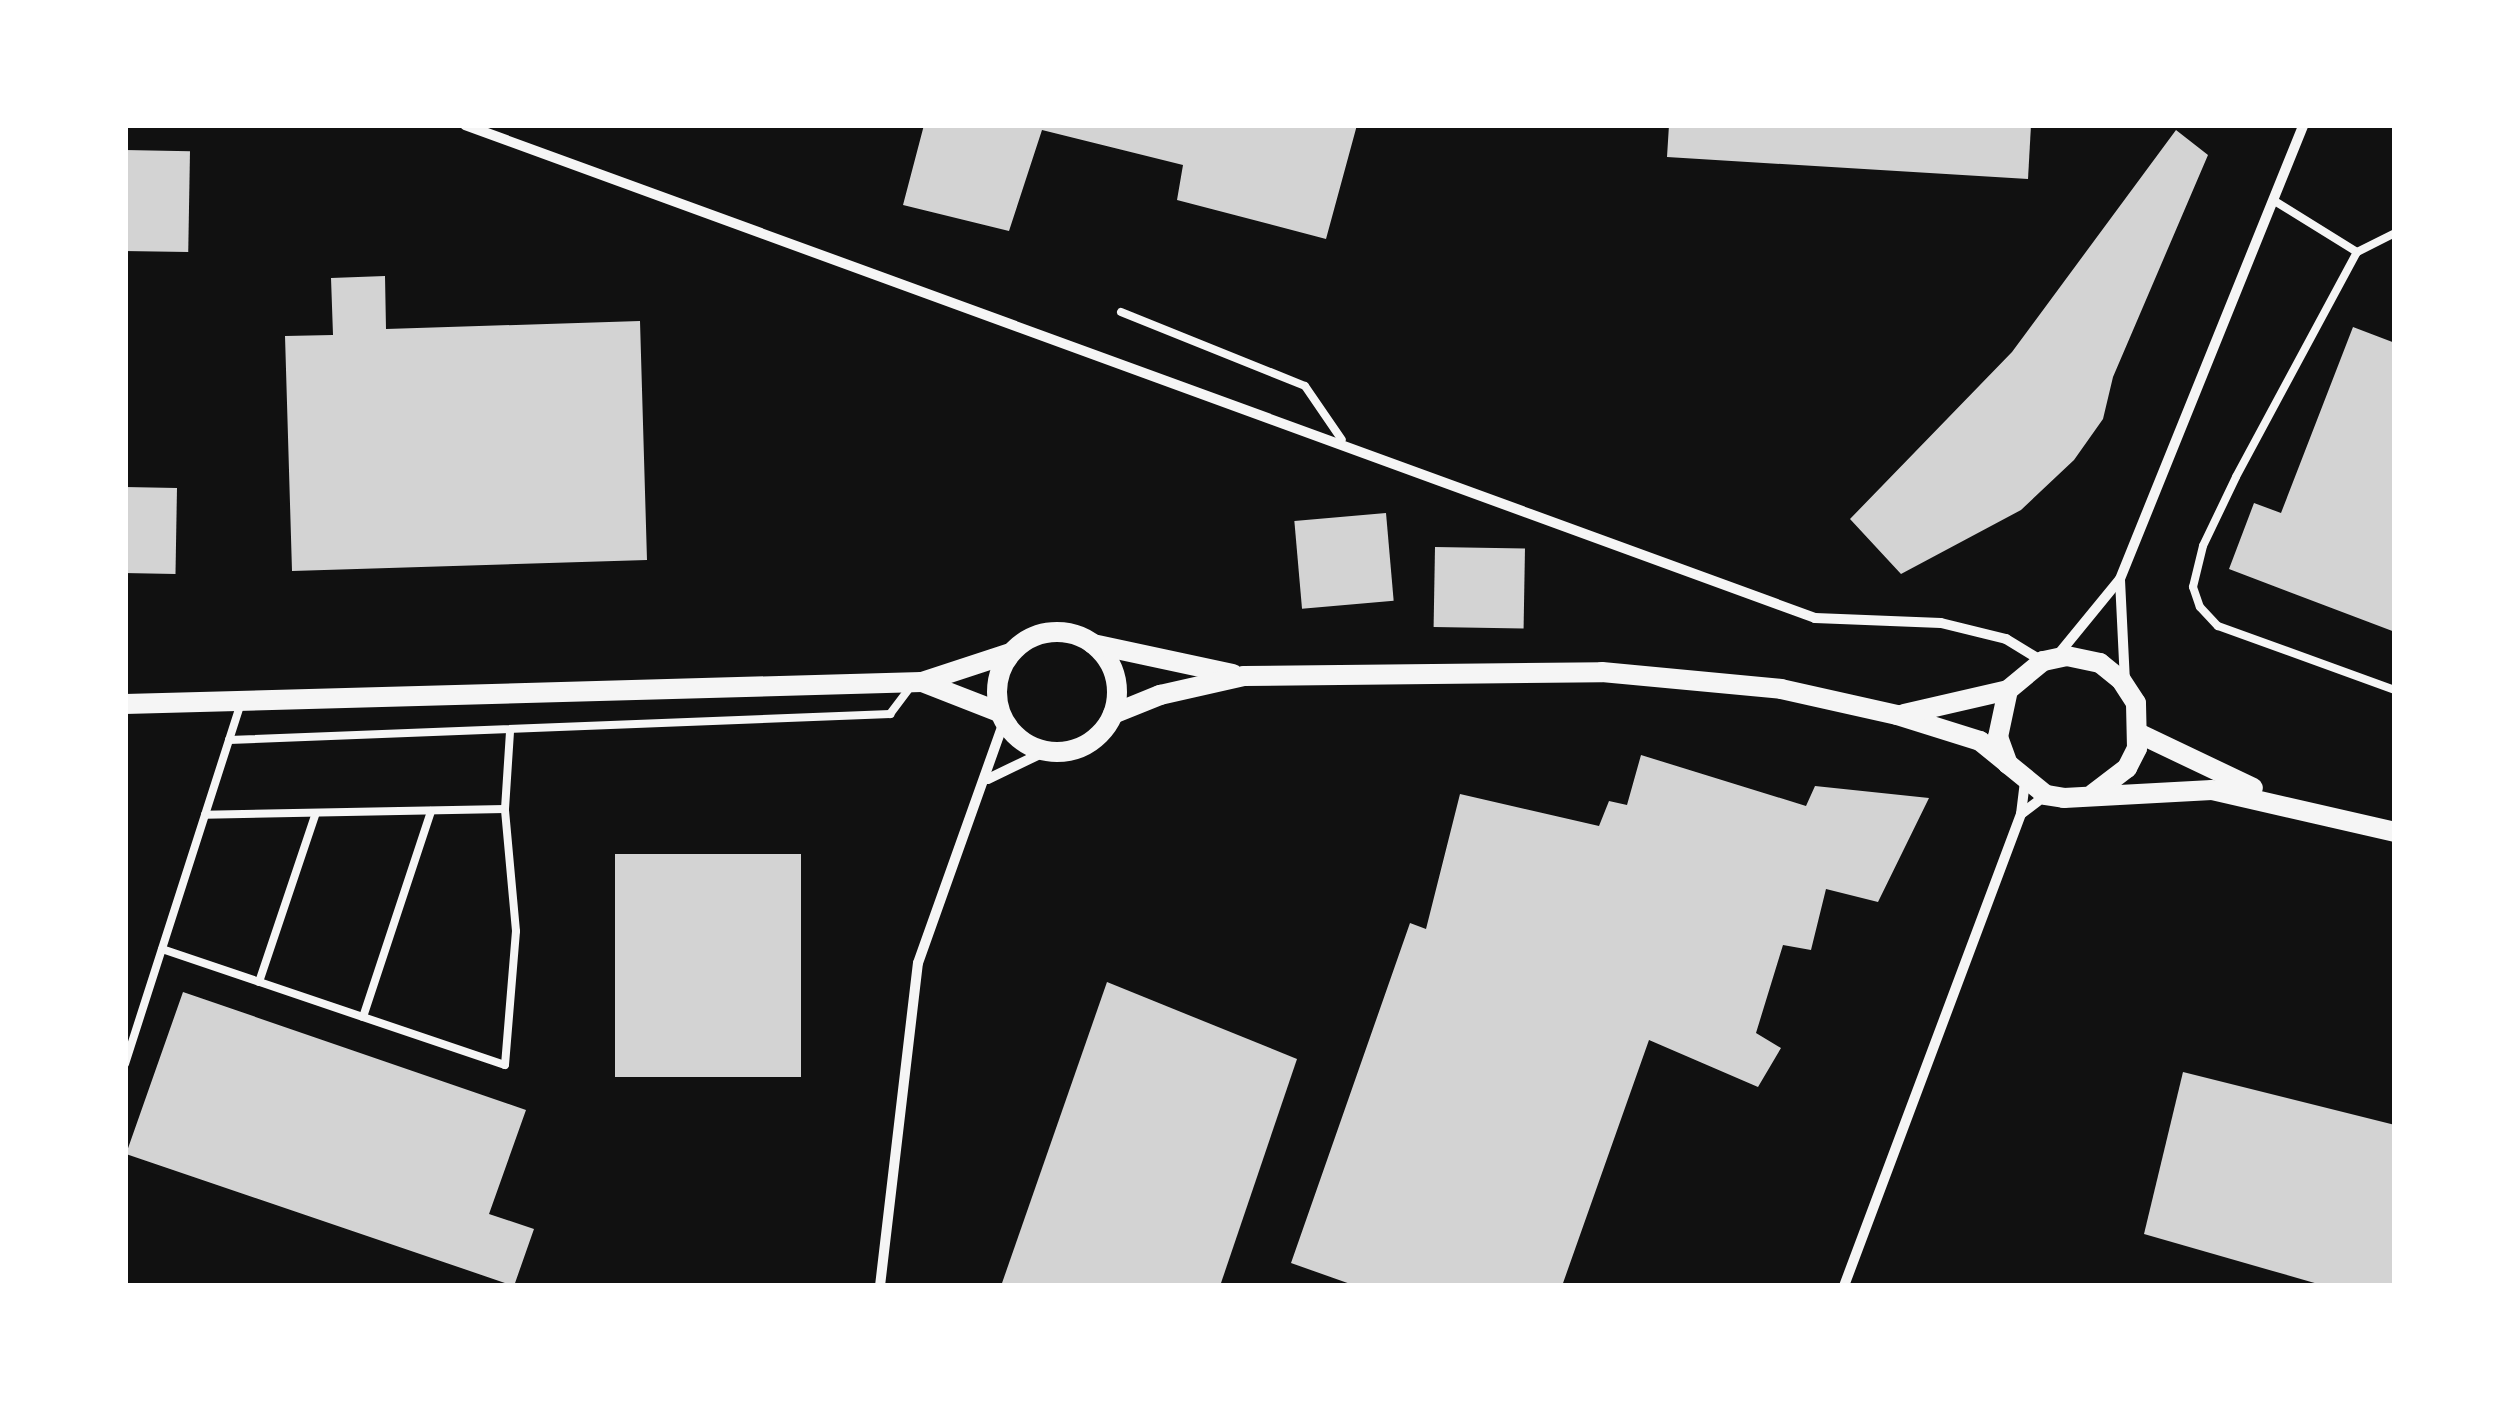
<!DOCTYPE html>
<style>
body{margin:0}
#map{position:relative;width:2520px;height:1411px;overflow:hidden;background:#111;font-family:Manrope,sans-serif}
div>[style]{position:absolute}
.building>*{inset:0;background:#d3d3d3;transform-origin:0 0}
.service>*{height:8px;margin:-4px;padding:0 4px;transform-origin:4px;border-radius:4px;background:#f5f5f5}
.minor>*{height:10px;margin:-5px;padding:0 5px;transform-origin:5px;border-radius:5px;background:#f5f5f5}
.secondary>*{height:20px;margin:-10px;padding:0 10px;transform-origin:10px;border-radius:10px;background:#f5f5f5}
.secondary>.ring{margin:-10px;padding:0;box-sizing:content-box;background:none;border:20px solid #f5f5f5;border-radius:50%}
span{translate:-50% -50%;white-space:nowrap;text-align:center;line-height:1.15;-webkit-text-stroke:9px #fff;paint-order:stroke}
.frame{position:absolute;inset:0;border:128px solid #fff;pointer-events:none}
</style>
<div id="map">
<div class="building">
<i style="clip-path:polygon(924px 125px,1357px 125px,1326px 239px,1177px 200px,1183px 165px,1042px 130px,1009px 231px,903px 205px)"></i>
<i style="clip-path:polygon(1669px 125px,2031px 125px,2028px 179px,1667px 157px)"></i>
<i style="clip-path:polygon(2176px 130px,2208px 155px,2113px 377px,2103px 419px,2074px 460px,2021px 510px,1901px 574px,1850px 519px,2012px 352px)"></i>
<i style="left:125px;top:150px;width:65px;height:101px;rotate:1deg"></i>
<i style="clip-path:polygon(385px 276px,386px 329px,640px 321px,647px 560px,292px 571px,285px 336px,333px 335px,331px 278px)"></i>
<i style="clip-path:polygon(2353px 327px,2395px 343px,2395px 632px,2229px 569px,2254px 503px,2281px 513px)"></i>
<i style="left:125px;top:487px;width:52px;height:86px;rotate:1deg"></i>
<i style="left:1386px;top:513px;width:88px;height:92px;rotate:85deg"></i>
<i style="left:1435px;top:547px;width:90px;height:80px;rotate:1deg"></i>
<i style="clip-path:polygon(1641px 755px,1806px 806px,1815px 786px,1929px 798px,1878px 902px,1826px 889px,1811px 950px,1783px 945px,1756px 1033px,1781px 1048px,1758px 1087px,1649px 1040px,1562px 1286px,1356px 1286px,1291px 1263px,1410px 923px,1426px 929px,1460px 794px,1599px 826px,1609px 801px,1627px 805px)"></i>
<i style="left:615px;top:854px;width:186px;height:223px"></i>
<i style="clip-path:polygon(1107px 982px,1297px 1059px,1220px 1286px,1001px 1286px)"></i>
<i style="clip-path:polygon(183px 992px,526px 1110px,489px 1214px,534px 1229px,514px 1286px,126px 1154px)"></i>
<i style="clip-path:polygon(2183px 1072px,2395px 1125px,2395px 1286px,2325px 1286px,2144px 1234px)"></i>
</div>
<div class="service">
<i style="left:2273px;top:200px;width:99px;rotate:31.8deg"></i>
<i style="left:2395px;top:233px;width:42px;rotate:153.4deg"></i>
<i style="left:2357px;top:252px;width:255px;rotate:118.3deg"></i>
<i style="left:2236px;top:477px;width:76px;rotate:115.6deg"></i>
<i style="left:2203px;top:546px;width:42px;rotate:103.7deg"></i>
<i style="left:2193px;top:587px;width:21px;rotate:71deg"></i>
<i style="left:2200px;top:607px;width:26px;rotate:47deg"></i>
<i style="left:2218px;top:626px;width:188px;rotate:19.9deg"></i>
<i style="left:1121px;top:312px;width:198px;rotate:21.9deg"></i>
<i style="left:1305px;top:386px;width:65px;rotate:55.6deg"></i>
<i style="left:229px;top:740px;width:662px;rotate:-2.25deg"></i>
<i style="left:890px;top:714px;width:34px;rotate:-53deg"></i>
<i style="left:505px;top:809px;width:78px;rotate:-86.3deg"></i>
<i style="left:162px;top:949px;width:362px;rotate:18.7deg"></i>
<i style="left:505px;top:1065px;width:134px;rotate:-85.3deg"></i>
<i style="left:516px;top:931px;width:122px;rotate:-95.2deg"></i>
<i style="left:505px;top:809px;width:300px;rotate:178.9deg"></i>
<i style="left:259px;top:982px;width:178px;rotate:-71.4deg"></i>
<i style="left:363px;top:1017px;width:217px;rotate:-71.7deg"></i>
<i style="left:125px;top:1064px;width:380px;rotate:-72.2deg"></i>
</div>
<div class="minor">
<i style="left:465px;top:125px;width:1437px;rotate:20.06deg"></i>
<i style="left:1815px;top:618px;width:126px;rotate:2.3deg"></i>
<i style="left:1941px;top:623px;width:67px;rotate:13.8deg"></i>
<i style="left:2006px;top:639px;width:42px;rotate:31.4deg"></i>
<i style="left:2120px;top:580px;width:103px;rotate:87.2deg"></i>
<i style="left:2057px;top:656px;width:99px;rotate:-50.7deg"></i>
<i style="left:2120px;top:579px;width:489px;rotate:-68deg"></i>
<i style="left:988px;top:779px;width:64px;rotate:-25.8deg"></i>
<i style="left:2021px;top:814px;width:31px;rotate:-37deg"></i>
<i style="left:880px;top:1286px;width:325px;rotate:-83.3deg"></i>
<i style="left:918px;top:963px;width:257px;rotate:-70.4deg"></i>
<i style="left:1844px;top:1286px;width:504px;rotate:-69.44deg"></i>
<i style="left:2021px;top:814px;width:31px;rotate:-83deg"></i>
</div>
<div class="secondary">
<i class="ring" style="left:997px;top:632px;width:100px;height:100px"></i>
<i style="left:1093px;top:644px;width:143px;rotate:12.1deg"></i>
<i style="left:922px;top:682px;width:83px;rotate:21.3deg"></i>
<i style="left:125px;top:704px;width:797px;rotate:-1.58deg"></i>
<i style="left:922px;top:682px;width:93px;rotate:-18.2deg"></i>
<i style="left:1113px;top:714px;width:51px;rotate:-22deg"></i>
<i style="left:1160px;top:695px;width:86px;rotate:-12.7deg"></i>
<i style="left:1244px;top:676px;width:358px;rotate:-0.6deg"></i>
<i style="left:1602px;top:672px;width:180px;rotate:5.4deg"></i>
<i style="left:1781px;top:689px;width:119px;rotate:12.6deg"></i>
<i style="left:1897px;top:715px;width:87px;rotate:17.4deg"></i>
<i style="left:1980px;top:741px;width:36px;rotate:39deg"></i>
<i style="left:1904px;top:714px;width:107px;rotate:-13deg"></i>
<i style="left:2140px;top:734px;width:125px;rotate:25.5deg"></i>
<i style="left:2093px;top:794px;width:43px;rotate:-37.4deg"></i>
<i style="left:2127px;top:768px;width:22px;rotate:-63deg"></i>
<i style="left:2137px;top:748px;width:45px;rotate:-91.3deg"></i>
<i style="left:2136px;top:703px;width:27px;rotate:-123deg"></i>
<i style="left:2121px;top:680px;width:27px;rotate:-141deg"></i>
<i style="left:2100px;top:663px;width:34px;rotate:-168deg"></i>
<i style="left:2067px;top:656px;width:25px;rotate:168deg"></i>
<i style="left:2043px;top:661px;width:45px;rotate:140.4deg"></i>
<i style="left:2008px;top:690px;width:48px;rotate:102deg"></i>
<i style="left:1998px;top:737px;width:29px;rotate:70deg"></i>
<i style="left:2008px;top:764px;width:49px;rotate:39.2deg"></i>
<i style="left:2046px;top:795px;width:18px;rotate:9deg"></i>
<i style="left:2064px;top:798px;width:148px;rotate:-3.1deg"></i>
<i style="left:2212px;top:790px;width:188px;rotate:12.9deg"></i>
</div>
<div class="frame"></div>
</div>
